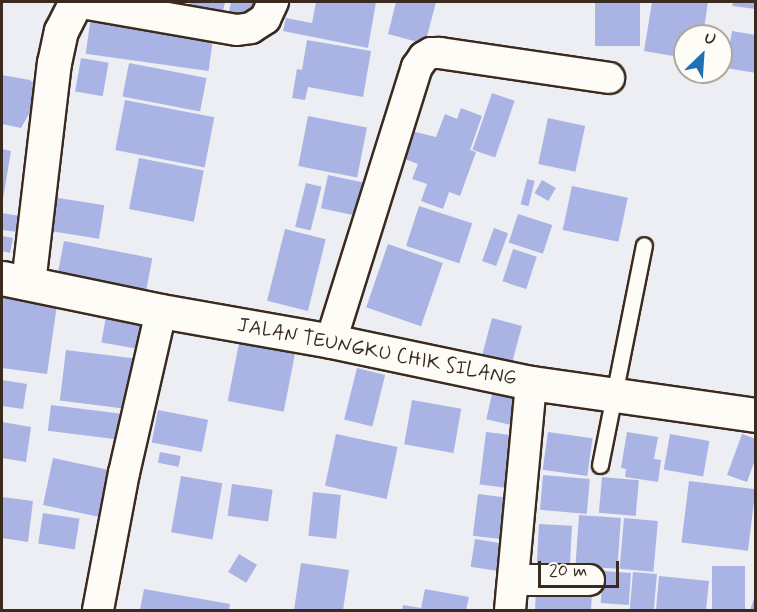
<!DOCTYPE html>
<style>
body{margin:0}
#map{position:relative;width:757px;height:612px;overflow:hidden;background:#eceef3;font-family:Mynerve,sans-serif}
div>[style]{position:absolute}
.building>*{inset:0;background:#aab4e4;transform-origin:0 0}
.roads{filter:drop-shadow(2px 0 #3b2a1e) drop-shadow(-2px 0 #3b2a1e) drop-shadow(0 2px #3b2a1e) drop-shadow(0 -2px #3b2a1e)}
.lane>*{height:15px;margin:-7.5px;padding:0 7.5px;transform-origin:7.5px;border-radius:7.5px;background:#fdfcf7}
.street>*{height:30px;margin:-15px;padding:0 15px;transform-origin:15px;border-radius:15px;background:#fdfcf7}
.secondary>*{height:33px;margin:-16.5px;padding:0 16.5px;transform-origin:16.5px;border-radius:16.5px;background:#fdfcf7}
span{translate:-50% -50%;white-space:nowrap;text-align:center;line-height:1.15;-webkit-text-stroke:4.5px #fdfcf7;paint-order:stroke}
.street-label{font-size:20px;color:#3b2a1e}
.frame{position:absolute;inset:0;border:3px solid #3b2a1e;pointer-events:none}
.north{position:absolute;left:673px;top:24px;width:60px;height:60px;box-sizing:border-box;background:#fdfcf7;border:2px solid #afa8a0;border-radius:50%;rotate:25deg;font-size:16px;font-weight:700;line-height:24px;text-align:center;color:#3b2a1e}
.north::after{content:'';display:block;margin:auto;width:21px;height:27px;background:#1f6fb2;clip-path:polygon(50% 0,100% 100%,50% 72%,0 100%)}
.scale{position:absolute;left:538px;top:561px;width:81px;height:27px;box-sizing:border-box;border:3px solid #3b2a1e;border-top:0;padding-left:8px;font-size:18px;line-height:21px;white-space:nowrap;color:#3b2a1e;-webkit-text-stroke:4px #fdfcf7;paint-order:stroke}
</style>
<div id="map">
<div class="building">
<i style="clip-path:polygon(190px 2px,225px 2px,223px 11px,189px 6px)"></i>
<i style="clip-path:polygon(231px 2px,263px 2px,259px 21px,228px 16px)"></i>
<i style="clip-path:polygon(316px 2px,376px 2px,368px 48px,283px 31px,286px 18px,312px 23px)"></i>
<i style="clip-path:polygon(396px 2px,436px 2px,425px 44px,388px 34px)"></i>
<i style="left:595px;top:2px;width:45px;height:44px"></i>
<i style="clip-path:polygon(652px 2px,708px 2px,703px 36px,685px 36px,685px 58px,644px 51px)"></i>
<i style="clip-path:polygon(733px 2px,756px 2px,756px 9px,732px 6px)"></i>
<i style="left:91px;top:16px;width:124px;height:38px;rotate:8deg"></i>
<i style="clip-path:polygon(732px 31px,756px 35px,756px 73px,726px 68px)"></i>
<i style="clip-path:polygon(307px 40px,371px 51px,363px 97px,308px 87px,305px 100px,292px 98px,297px 69px,302px 70px)"></i>
<i style="left:81px;top:58px;width:28px;height:34px;rotate:10deg"></i>
<i style="left:129px;top:63px;width:79px;height:34px;rotate:11deg"></i>
<i style="clip-path:polygon(2px 75px,30px 80px,42px 91px,21px 128px,2px 124px)"></i>
<i style="left:492px;top:93px;width:24px;height:60px;rotate:19deg"></i>
<i style="left:125px;top:100px;width:91px;height:51px;rotate:11deg"></i>
<i style="clip-path:polygon(461px 108px,482px 116px,470px 150px,476px 152px,460px 196px,449px 192px,443px 209px,421px 201px,427px 184px,412px 179px,418px 164px,402px 158px,411px 131px,436px 137px,445px 114px,457px 119px)"></i>
<i style="left:308px;top:116px;width:60px;height:51px;rotate:11deg"></i>
<i style="left:548px;top:118px;width:38px;height:47px;rotate:12deg"></i>
<i style="clip-path:polygon(2px 149px,11px 151px,3px 199px,2px 199px)"></i>
<i style="left:139px;top:158px;width:66px;height:52px;rotate:11deg"></i>
<i style="left:328px;top:175px;width:47px;height:34px;rotate:12deg"></i>
<i style="left:527px;top:179px;width:8px;height:26px;rotate:14deg"></i>
<i style="left:542px;top:180px;width:16px;height:15px;rotate:30deg"></i>
<i style="left:306px;top:183px;width:16px;height:45px;rotate:14deg"></i>
<i style="left:572px;top:186px;width:57px;height:45px;rotate:12deg"></i>
<i style="left:52px;top:197px;width:53px;height:34px;rotate:9deg"></i>
<i style="left:419px;top:206px;width:56px;height:42px;rotate:18deg"></i>
<i style="clip-path:polygon(2px 213px,20px 216px,18px 232px,2px 230px)"></i>
<i style="left:518px;top:214px;width:36px;height:30px;rotate:18deg"></i>
<i style="left:494px;top:228px;width:15px;height:35px;rotate:20deg"></i>
<i style="left:285px;top:229px;width:42px;height:74px;rotate:14deg"></i>
<i style="clip-path:polygon(2px 236px,13px 238px,10px 253px,2px 251px)"></i>
<i style="left:64px;top:241px;width:90px;height:40px;rotate:11deg"></i>
<i style="left:388px;top:244px;width:58px;height:67px;rotate:19deg"></i>
<i style="left:513px;top:249px;width:25px;height:34px;rotate:18deg"></i>
<i style="clip-path:polygon(2px 297px,57px 305px,47px 374px,2px 368px)"></i>
<i style="left:108px;top:305px;width:48px;height:38px;rotate:10deg"></i>
<i style="left:492px;top:318px;width:31px;height:45px;rotate:15deg"></i>
<i style="left:239px;top:343px;width:57px;height:59px;rotate:11deg"></i>
<i style="left:66px;top:350px;width:72px;height:51px;rotate:7deg"></i>
<i style="left:357px;top:368px;width:29px;height:53px;rotate:14deg"></i>
<i style="clip-path:polygon(2px 380px,27px 384px,23px 409px,2px 406px)"></i>
<i style="left:493px;top:390px;width:32px;height:30px;rotate:13deg"></i>
<i style="left:412px;top:400px;width:50px;height:45px;rotate:10deg"></i>
<i style="left:51px;top:405px;width:77px;height:26px;rotate:7deg"></i>
<i style="left:158px;top:410px;width:51px;height:33px;rotate:11deg"></i>
<i style="clip-path:polygon(2px 422px,31px 427px,26px 462px,2px 458px)"></i>
<i style="left:486px;top:432px;width:32px;height:53px;rotate:7deg"></i>
<i style="left:548px;top:432px;width:45px;height:38px;rotate:8deg"></i>
<i style="clip-path:polygon(627px 432px,658px 437px,654px 459px,661px 460px,658px 482px,625px 477px,626px 469px,621px 468px)"></i>
<i style="left:336px;top:434px;width:63px;height:53px;rotate:12deg"></i>
<i style="left:670px;top:434px;width:40px;height:36px;rotate:10deg"></i>
<i style="clip-path:polygon(742px 434px,756px 439px,756px 457px,747px 482px,727px 475px)"></i>
<i style="left:160px;top:452px;width:21px;height:11px;rotate:11deg"></i>
<i style="left:53px;top:458px;width:66px;height:48px;rotate:12deg"></i>
<i style="left:543px;top:475px;width:47px;height:35px;rotate:5deg"></i>
<i style="left:181px;top:476px;width:42px;height:57px;rotate:10deg"></i>
<i style="left:602px;top:477px;width:37px;height:36px;rotate:5deg"></i>
<i style="left:689px;top:481px;width:67px;height:62px;rotate:7deg"></i>
<i style="left:232px;top:484px;width:41px;height:32px;rotate:8deg"></i>
<i style="left:313px;top:492px;width:28px;height:44px;rotate:6deg"></i>
<i style="left:478px;top:494px;width:34px;height:42px;rotate:7deg"></i>
<i style="clip-path:polygon(2px 497px,33px 501px,28px 542px,2px 538px)"></i>
<i style="left:43px;top:513px;width:37px;height:31px;rotate:9deg"></i>
<i style="left:579px;top:515px;width:42px;height:51px;rotate:4deg"></i>
<i style="left:624px;top:518px;width:34px;height:51px;rotate:5deg"></i>
<i style="left:539px;top:524px;width:33px;height:46px;rotate:3deg"></i>
<i style="left:475px;top:539px;width:33px;height:28px;rotate:9deg"></i>
<i style="left:239px;top:554px;width:21px;height:21px;rotate:31deg"></i>
<i style="clip-path:polygon(301px 563px,349px 570px,343px 610px,294px 610px)"></i>
<i style="left:712px;top:566px;width:33px;height:44px"></i>
<i style="left:603px;top:571px;width:28px;height:32px;rotate:4deg"></i>
<i style="left:633px;top:572px;width:24px;height:38px;rotate:5deg"></i>
<i style="clip-path:polygon(659px 576px,709px 581px,706px 610px,656px 610px)"></i>
<i style="clip-path:polygon(144px 589px,230px 604px,229px 610px,140px 610px)"></i>
<i style="clip-path:polygon(425px 589px,469px 597px,466px 610px,402px 610px,403px 605px,421px 608px)"></i>
<i style="clip-path:polygon(536px 589px,592px 593px,591px 610px,535px 610px)"></i>
<i style="clip-path:polygon(755px 596px,756px 610px,750px 610px)"></i>
</div>
<div class="roads">
<div class="lane">
<i style="left:600px;top:465px;width:224px;rotate:-78.7deg"></i>
</div>
<div class="street">
<i style="left:76px;top:2px;width:163px;rotate:9.9deg"></i>
<i style="left:237px;top:30px;width:14px;rotate:-8deg"></i>
<i style="left:251px;top:28px;width:17px;rotate:-33deg"></i>
<i style="left:265px;top:19px;width:19px;rotate:-65deg"></i>
<i style="left:331px;top:341px;width:287px;rotate:-72.6deg"></i>
<i style="left:417px;top:67px;width:12px;rotate:-55deg"></i>
<i style="left:424px;top:57px;width:8px;rotate:-30deg"></i>
<i style="left:431px;top:53px;width:9px"></i>
<i style="left:440px;top:53px;width:171px;rotate:8.4deg"></i>
<i style="left:513px;top:580px;width:76px"></i>
<i style="left:98px;top:610px;width:139px;rotate:-79.3deg"></i>
<i style="left:124px;top:473px;width:166px;rotate:-77.1deg"></i>
<i style="left:510px;top:610px;width:228px;rotate:-84.7deg"></i>
</div>
<div class="secondary">
<i style="left:2px;top:278px;width:162px;rotate:11.7deg"></i>
<i style="left:161px;top:311px;width:173px;rotate:10deg"></i>
<i style="left:331px;top:341px;width:204px;rotate:11.9deg"></i>
<i style="left:531px;top:383px;width:227px;rotate:8.1deg"></i>
<i style="left:28px;top:283px;width:222px;rotate:-83.3deg"></i>
<i style="left:54px;top:63px;width:33px;rotate:-78deg"></i>
<i style="left:61px;top:31px;width:33px;rotate:-63deg"></i>
</div>
</div>
<div class="street-label">
<span style="left:377px;top:352px;rotate:11deg">JALAN TEUNGKU CHIK SILANG</span>
</div>
<div class="frame"></div>
<div class="north">U</div>
<div class="scale">20 m</div>
</div>
